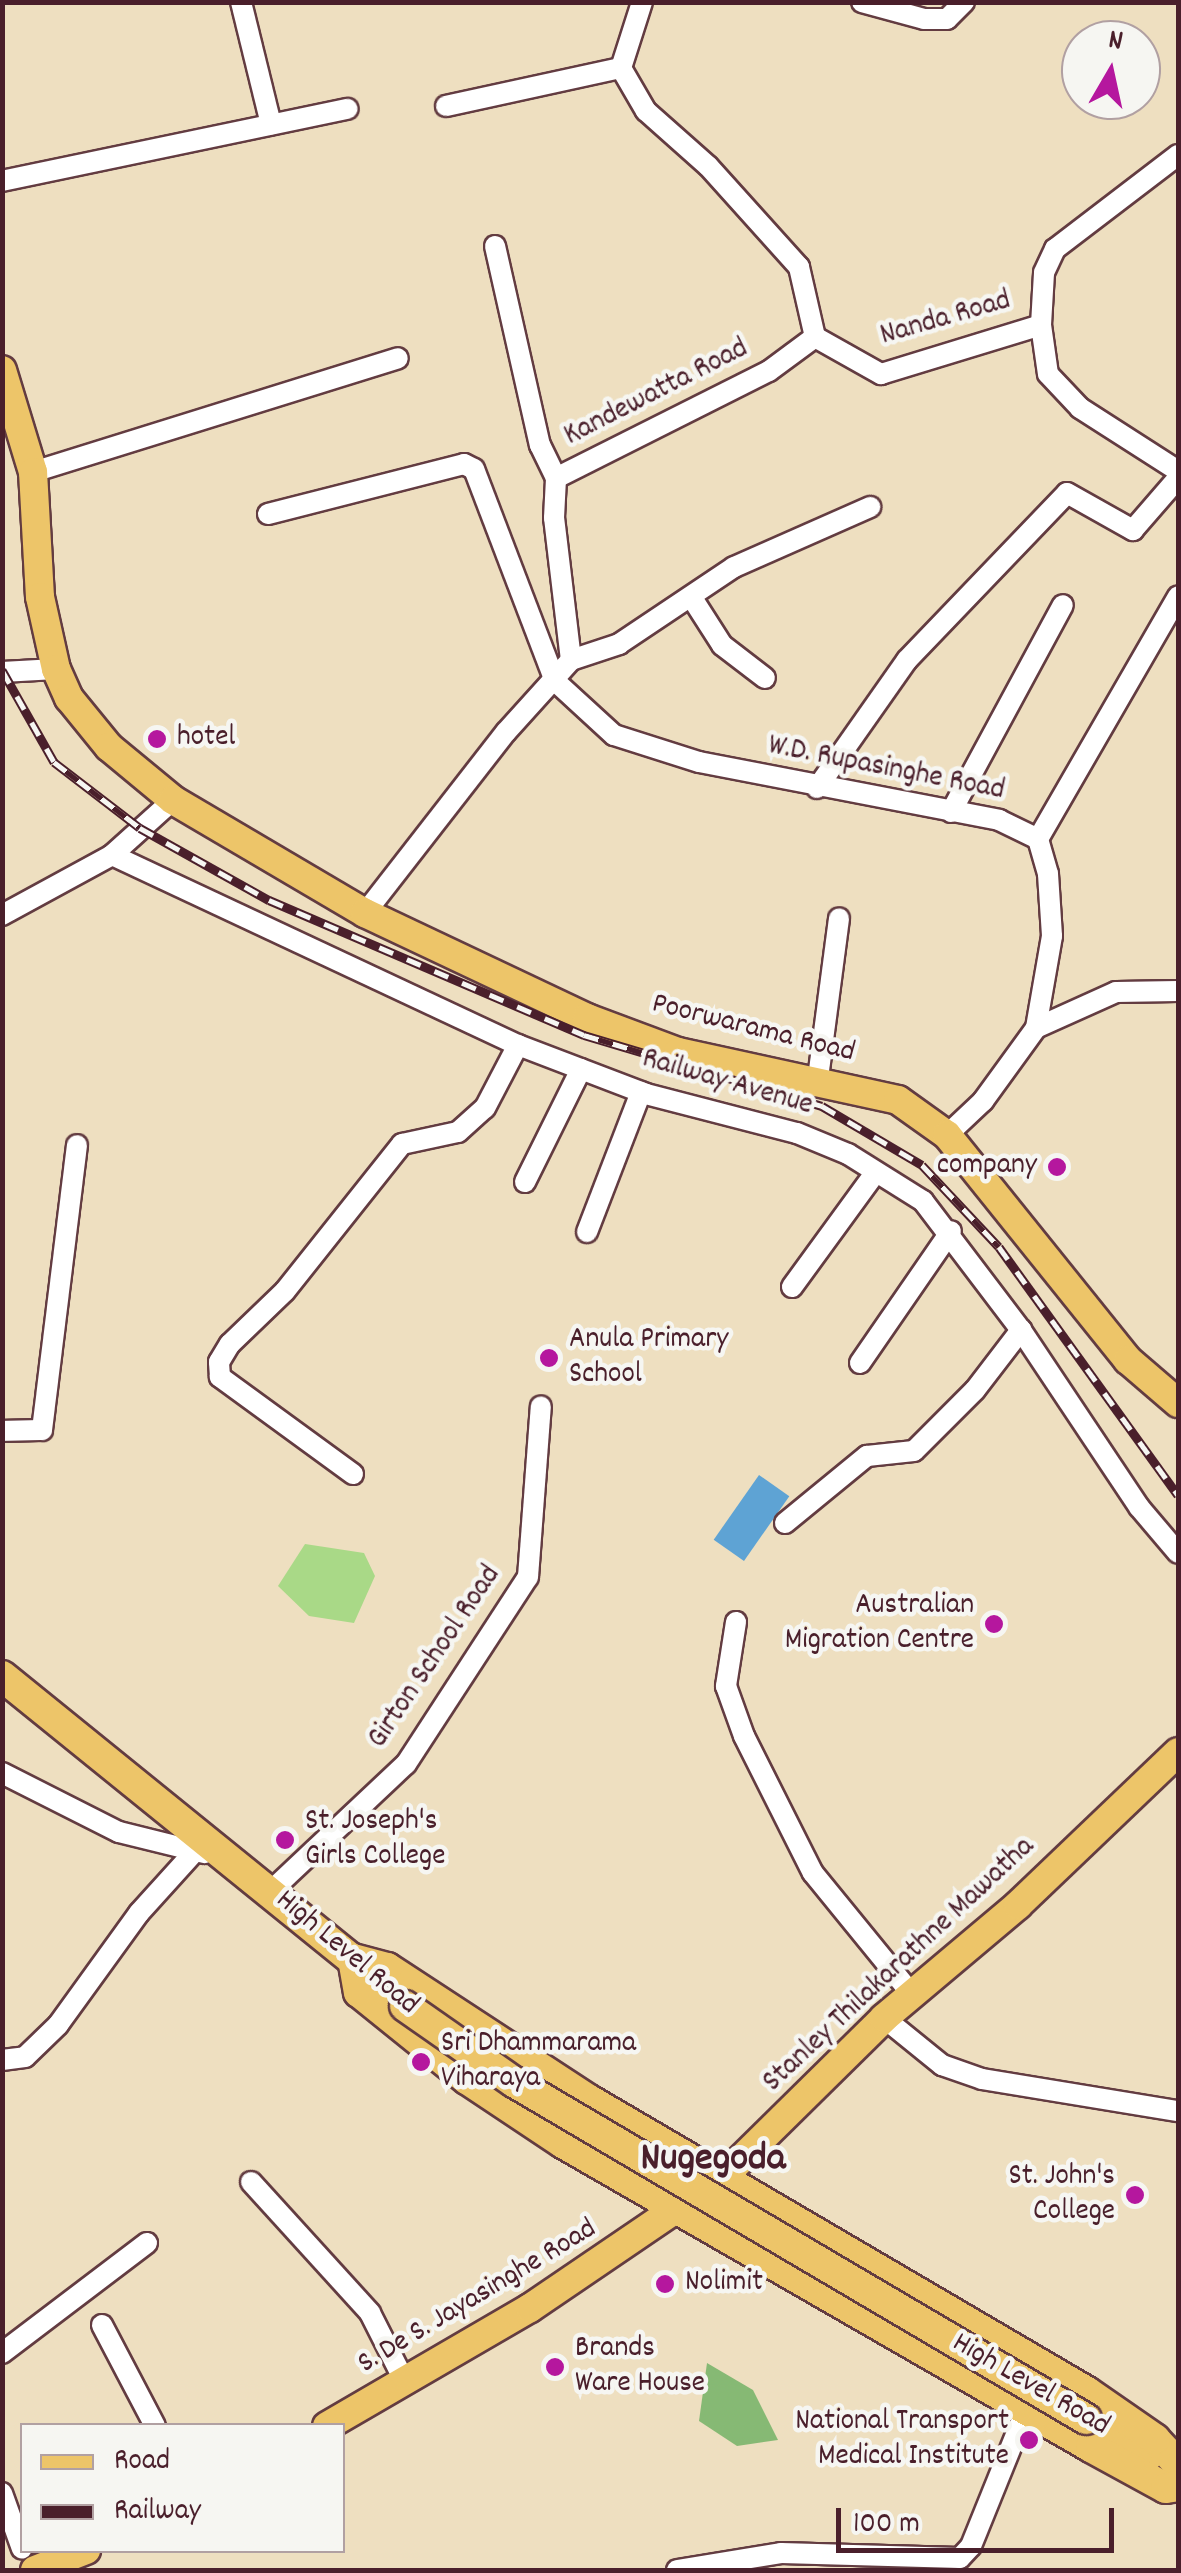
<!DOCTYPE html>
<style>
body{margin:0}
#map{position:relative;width:1181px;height:2573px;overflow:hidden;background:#eedfc0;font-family:Dekko,sans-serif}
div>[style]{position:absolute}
.green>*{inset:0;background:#a9d987}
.forest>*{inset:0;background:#86b974}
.water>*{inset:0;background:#5ea3d4;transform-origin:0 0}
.roads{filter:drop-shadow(2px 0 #633c41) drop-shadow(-2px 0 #633c41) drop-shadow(0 2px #633c41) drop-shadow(0 -2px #633c41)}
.minor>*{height:20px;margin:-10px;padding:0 10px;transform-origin:10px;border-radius:10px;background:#fff}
.major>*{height:28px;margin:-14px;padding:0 14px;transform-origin:14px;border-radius:14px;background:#edc569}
.highway>*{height:30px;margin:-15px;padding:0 15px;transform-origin:15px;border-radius:15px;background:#edc569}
.rail>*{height:9px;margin-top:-4.5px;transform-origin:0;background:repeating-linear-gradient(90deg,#f6f6f2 0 15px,#4a1f2b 0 30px);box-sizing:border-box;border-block:2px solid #4a1f2b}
.bridges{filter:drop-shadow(2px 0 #633c41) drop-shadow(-2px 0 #633c41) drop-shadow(0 2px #633c41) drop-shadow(0 -2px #633c41)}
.highway-bridge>*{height:30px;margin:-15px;padding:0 15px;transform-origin:15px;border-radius:15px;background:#edc569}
.dots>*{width:28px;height:28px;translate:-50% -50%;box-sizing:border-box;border:5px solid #f6f6f2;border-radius:50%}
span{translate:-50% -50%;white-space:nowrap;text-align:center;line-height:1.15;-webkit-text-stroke:9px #f6f6f2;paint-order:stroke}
.street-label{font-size:30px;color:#4a1f2b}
.poi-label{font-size:30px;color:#4a1f2b}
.left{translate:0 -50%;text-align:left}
.right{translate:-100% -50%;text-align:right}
.district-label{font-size:40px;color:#4a1f2b;font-weight:700}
.frame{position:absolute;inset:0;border:5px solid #4a1f2b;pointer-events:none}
.legend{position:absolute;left:20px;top:2423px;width:325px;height:130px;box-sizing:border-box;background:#f6f6f2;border:2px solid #b1a0a2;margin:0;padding:12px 18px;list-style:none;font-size:30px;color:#4a1f2b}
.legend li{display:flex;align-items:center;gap:20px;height:50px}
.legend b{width:50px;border:2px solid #b1a0a2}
.north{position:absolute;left:1061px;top:20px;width:100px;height:100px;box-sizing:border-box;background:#f6f6f2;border:2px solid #b1a0a2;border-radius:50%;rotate:9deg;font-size:28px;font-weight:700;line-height:40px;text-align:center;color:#4a1f2b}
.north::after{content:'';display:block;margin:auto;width:35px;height:45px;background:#b5179e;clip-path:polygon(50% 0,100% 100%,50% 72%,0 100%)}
.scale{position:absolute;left:836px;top:2508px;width:278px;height:45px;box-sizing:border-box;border:5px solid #4a1f2b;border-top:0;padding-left:12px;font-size:30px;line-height:35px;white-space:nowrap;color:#4a1f2b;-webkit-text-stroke:8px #f6f6f2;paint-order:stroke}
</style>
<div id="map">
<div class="green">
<i style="clip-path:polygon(305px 1544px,364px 1553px,375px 1576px,354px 1623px,309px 1616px,278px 1586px)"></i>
</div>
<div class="forest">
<i style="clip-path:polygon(707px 2363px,753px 2390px,778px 2440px,737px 2446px,699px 2421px)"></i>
</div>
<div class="water">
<i style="left:759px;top:1475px;width:37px;height:79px;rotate:35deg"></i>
</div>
<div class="roads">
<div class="minor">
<i style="left:241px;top:2px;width:126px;rotate:76.2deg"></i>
<i style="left:862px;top:2px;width:64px;rotate:15.3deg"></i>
<i style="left:924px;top:19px;width:23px"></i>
<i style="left:947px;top:19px;width:24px;rotate:-45deg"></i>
<i style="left:446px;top:106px;width:179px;rotate:-12.3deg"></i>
<i style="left:1178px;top:155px;width:155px;rotate:142.6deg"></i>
<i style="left:1055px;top:249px;width:26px;rotate:115deg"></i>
<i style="left:1044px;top:273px;width:52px;rotate:93.3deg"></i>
<i style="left:1041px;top:325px;width:49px;rotate:81.9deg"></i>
<i style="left:1048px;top:374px;width:47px;rotate:46.7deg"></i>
<i style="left:1080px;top:408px;width:117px;rotate:32.7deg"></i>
<i style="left:2px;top:181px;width:353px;rotate:-11.8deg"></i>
<i style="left:495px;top:246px;width:204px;rotate:77.3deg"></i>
<i style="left:540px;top:445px;width:37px;rotate:64deg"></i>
<i style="left:815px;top:337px;width:76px;rotate:29.3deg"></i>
<i style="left:881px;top:374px;width:167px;rotate:-17deg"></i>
<i style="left:33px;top:472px;width:382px;rotate:-17.3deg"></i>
<i style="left:268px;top:514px;width:202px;rotate:-14.3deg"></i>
<i style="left:464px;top:464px;width:11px;rotate:27deg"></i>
<i style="left:474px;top:469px;width:227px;rotate:69.1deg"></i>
<i style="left:555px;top:681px;width:80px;rotate:42.5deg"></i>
<i style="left:614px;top:735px;width:89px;rotate:17.6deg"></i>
<i style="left:699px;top:762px;width:306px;rotate:10.9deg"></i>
<i style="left:999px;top:820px;width:43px;rotate:26deg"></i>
<i style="left:1038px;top:839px;width:36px;rotate:74deg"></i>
<i style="left:1048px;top:874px;width:62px;rotate:86.3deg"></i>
<i style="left:1052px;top:936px;width:93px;rotate:99.9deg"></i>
<i style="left:692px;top:598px;width:56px;rotate:57.4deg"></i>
<i style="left:722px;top:645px;width:54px;rotate:37.5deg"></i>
<i style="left:571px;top:660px;width:51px;rotate:-18.4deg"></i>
<i style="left:619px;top:644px;width:138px;rotate:-33.8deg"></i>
<i style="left:734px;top:567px;width:149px;rotate:-23.8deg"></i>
<i style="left:2px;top:672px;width:54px;rotate:-3.2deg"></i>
<i style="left:817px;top:788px;width:156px;rotate:-54.9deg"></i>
<i style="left:907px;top:660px;width:231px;rotate:-46.2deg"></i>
<i style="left:1067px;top:493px;width:76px;rotate:29.3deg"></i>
<i style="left:1133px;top:530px;width:69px;rotate:-49.1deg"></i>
<i style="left:951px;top:812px;width:235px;rotate:-61.6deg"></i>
<i style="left:1038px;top:839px;width:280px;rotate:-60deg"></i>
<i style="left:112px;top:855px;width:448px;rotate:25.1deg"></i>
<i style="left:518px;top:1045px;width:137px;rotate:20.9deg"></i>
<i style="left:646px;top:1094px;width:156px;rotate:14.5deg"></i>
<i style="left:797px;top:1133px;width:55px;rotate:22.4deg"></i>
<i style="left:848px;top:1154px;width:89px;rotate:32.1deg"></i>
<i style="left:923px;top:1201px;width:162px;rotate:52.8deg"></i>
<i style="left:1021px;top:1330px;width:213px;rotate:56.3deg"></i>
<i style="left:1139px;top:1507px;width:60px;rotate:49.7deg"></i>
<i style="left:365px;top:913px;width:229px;rotate:-52.1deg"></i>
<i style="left:506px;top:732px;width:97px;rotate:-47.9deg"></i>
<i style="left:571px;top:660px;width:143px;rotate:-96.8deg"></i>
<i style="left:554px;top:518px;width:40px;rotate:-87.1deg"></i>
<i style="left:556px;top:478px;width:238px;rotate:-26.7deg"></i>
<i style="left:769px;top:371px;width:57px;rotate:-36.5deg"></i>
<i style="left:815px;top:337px;width:72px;rotate:-102.9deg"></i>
<i style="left:799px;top:267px;width:136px;rotate:-132deg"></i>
<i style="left:708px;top:166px;width:83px;rotate:-138.4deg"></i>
<i style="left:646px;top:111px;width:50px;rotate:-120.2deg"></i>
<i style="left:621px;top:68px;width:69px;rotate:-72.3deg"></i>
<i style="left:2px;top:915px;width:125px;rotate:-28.6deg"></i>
<i style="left:112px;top:855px;width:82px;rotate:-42deg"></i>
<i style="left:818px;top:1078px;width:161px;rotate:-82.5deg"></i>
<i style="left:947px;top:1135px;width:50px;rotate:-43.4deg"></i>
<i style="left:983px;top:1101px;width:90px;rotate:-54deg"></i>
<i style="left:1036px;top:1028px;width:88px;rotate:-24.2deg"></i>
<i style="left:1116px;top:992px;width:62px;rotate:-0.9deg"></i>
<i style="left:525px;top:1182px;width:126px;rotate:-63.6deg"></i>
<i style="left:587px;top:1232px;width:150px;rotate:-68.9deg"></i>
<i style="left:792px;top:1287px;width:142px;rotate:-53.9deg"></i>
<i style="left:860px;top:1363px;width:160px;rotate:-55.4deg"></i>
<i style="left:2px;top:1431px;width:40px;rotate:-1.4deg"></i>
<i style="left:42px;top:1430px;width:287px;rotate:-83deg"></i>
<i style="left:353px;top:1474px;width:165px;rotate:-143.9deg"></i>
<i style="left:220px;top:1377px;width:15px;rotate:-94deg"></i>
<i style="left:219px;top:1362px;width:21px;rotate:-59deg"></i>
<i style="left:230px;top:1344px;width:76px;rotate:-43.9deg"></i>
<i style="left:285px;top:1291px;width:188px;rotate:-51.5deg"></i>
<i style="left:402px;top:1144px;width:57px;rotate:-12.1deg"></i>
<i style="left:458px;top:1132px;width:36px;rotate:-42deg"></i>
<i style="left:485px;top:1108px;width:71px;rotate:-62.4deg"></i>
<i style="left:785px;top:1523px;width:106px;rotate:-39.3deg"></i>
<i style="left:867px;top:1456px;width:47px;rotate:-6.1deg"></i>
<i style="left:914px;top:1451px;width:86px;rotate:-45deg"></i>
<i style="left:975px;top:1390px;width:76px;rotate:-52.5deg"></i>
<i style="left:736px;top:1622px;width:65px;rotate:98.9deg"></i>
<i style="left:726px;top:1686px;width:53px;rotate:70.2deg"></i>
<i style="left:744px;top:1736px;width:153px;rotate:63.3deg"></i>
<i style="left:813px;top:1873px;width:155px;rotate:50.8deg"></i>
<i style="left:2px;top:1773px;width:131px;rotate:26.8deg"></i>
<i style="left:119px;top:1832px;width:88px;rotate:13.9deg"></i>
<i style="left:271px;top:1891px;width:185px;rotate:-43.3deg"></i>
<i style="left:406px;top:1764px;width:223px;rotate:-56.9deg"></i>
<i style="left:528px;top:1577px;width:171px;rotate:-85.7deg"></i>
<i style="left:884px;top:2018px;width:75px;rotate:39deg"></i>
<i style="left:942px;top:2065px;width:42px;rotate:19.3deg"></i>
<i style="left:982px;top:2079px;width:199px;rotate:9.3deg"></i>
<i style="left:2px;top:2060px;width:23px;rotate:-7deg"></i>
<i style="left:25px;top:2057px;width:46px;rotate:-44.1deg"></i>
<i style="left:58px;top:2025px;width:138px;rotate:-54.1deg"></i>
<i style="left:139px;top:1913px;width:84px;rotate:-47.9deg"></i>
<i style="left:251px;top:2182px;width:177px;rotate:47.7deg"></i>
<i style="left:370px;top:2313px;width:77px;rotate:63.1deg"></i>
<i style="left:102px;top:2325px;width:114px;rotate:62.3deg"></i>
<i style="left:2px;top:2353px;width:182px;rotate:-37.2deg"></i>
<i style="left:2px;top:2493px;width:59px;rotate:70.3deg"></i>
<i style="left:677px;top:2570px;width:105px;rotate:-9.3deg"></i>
<i style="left:781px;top:2553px;width:179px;rotate:1.6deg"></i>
<i style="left:960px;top:2558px;width:16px;rotate:-47deg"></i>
<i style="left:971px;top:2546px;width:147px;rotate:-68deg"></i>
</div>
<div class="major">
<i style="left:2px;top:370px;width:107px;rotate:73.1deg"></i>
<i style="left:33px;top:472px;width:125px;rotate:86.8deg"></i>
<i style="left:40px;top:597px;width:74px;rotate:77.5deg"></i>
<i style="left:56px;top:669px;width:32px;rotate:66deg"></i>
<i style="left:69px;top:698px;width:63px;rotate:50.8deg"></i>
<i style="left:109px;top:747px;width:83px;rotate:39.6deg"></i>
<i style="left:173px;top:800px;width:223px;rotate:30.5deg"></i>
<i style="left:365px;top:913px;width:246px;rotate:25.3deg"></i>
<i style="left:587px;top:1018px;width:97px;rotate:20.5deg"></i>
<i style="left:678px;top:1052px;width:225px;rotate:12.3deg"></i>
<i style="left:898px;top:1100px;width:60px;rotate:35.5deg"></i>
<i style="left:947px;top:1135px;width:289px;rotate:51.2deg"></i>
<i style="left:1128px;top:1360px;width:66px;rotate:40.7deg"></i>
<i style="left:327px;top:2426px;width:235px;rotate:-30.2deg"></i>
<i style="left:530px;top:2308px;width:233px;rotate:-34.2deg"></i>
<i style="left:723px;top:2177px;width:226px;rotate:-44.6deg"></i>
<i style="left:884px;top:2018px;width:175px;rotate:-40.1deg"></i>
<i style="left:1018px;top:1905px;width:221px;rotate:-43.7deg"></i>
<i style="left:35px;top:2570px;width:55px;rotate:-21.4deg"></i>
</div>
<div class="highway">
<i style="left:2px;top:1676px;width:467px;rotate:39deg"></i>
<i style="left:1086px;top:2419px;width:72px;rotate:30.1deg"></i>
<i style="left:1178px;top:2464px;width:34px;rotate:-133deg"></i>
<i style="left:1155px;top:2439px;width:83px;rotate:-145.3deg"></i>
<i style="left:1087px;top:2392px;width:577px;rotate:-149.61deg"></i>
<i style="left:589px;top:2100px;width:241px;rotate:-146.8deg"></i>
<i style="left:387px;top:1968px;width:35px;rotate:-165deg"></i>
<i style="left:353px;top:1959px;width:34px;rotate:80deg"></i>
<i style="left:359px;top:1992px;width:139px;rotate:38.9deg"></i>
<i style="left:467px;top:2079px;width:115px;rotate:33.7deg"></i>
<i style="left:563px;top:2143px;width:609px;rotate:29.93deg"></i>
<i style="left:1091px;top:2447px;width:85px;rotate:28.7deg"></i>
<i style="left:1166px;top:2488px;width:12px;rotate:-9deg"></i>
</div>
</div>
<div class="rail">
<i style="left:2px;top:670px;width:106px;rotate:60.5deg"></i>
<i style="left:54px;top:762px;width:108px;rotate:37.5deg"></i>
<i style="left:140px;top:828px;width:148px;rotate:29.2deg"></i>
<i style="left:269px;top:900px;width:343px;rotate:23.2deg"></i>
<i style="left:584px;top:1035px;width:248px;rotate:16.6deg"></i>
<i style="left:822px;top:1106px;width:116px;rotate:30.5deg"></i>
<i style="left:922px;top:1165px;width:112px;rotate:46.8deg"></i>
<i style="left:999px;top:1247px;width:306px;rotate:54.2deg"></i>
</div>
<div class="bridges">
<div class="highway-bridge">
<i style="left:405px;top:2006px;width:133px;rotate:34.9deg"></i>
<i style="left:514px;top:2082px;width:664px;rotate:30.5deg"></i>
</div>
</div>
<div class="dots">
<i style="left:157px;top:739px;background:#b5179e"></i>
<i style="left:1057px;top:1167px;background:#b5179e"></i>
<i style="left:549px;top:1358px;background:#b5179e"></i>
<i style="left:994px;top:1624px;background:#b5179e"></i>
<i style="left:285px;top:1840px;background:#b5179e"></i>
<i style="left:421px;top:2062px;background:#b5179e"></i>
<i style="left:1135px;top:2195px;background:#b5179e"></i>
<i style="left:665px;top:2284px;background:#b5179e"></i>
<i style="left:555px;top:2367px;background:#b5179e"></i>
<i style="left:1029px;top:2440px;background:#b5179e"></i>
</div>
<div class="street-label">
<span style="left:946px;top:320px;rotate:-16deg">Nanda Road</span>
<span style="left:657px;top:394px;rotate:-27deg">Kandewatta Road</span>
<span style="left:886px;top:770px;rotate:11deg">W.D. Rupasinghe Road</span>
<span style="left:753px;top:1030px;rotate:14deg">Poorwarama Road</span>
<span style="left:727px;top:1084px;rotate:16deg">Railway Avenue</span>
<span style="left:436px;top:1658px;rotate:-56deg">Girton School Road</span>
<span style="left:346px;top:1954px;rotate:40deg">High Level Road</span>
<span style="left:900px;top:1966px;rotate:-43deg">Stanley Thilakarathne Mawatha</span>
<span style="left:478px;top:2298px;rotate:-31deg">S. De S. Jayasinghe Road</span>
<span style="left:1030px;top:2386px;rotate:30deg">High Level Road</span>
</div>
<div class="poi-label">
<span class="left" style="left:177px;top:739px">hotel</span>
<span class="right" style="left:1037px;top:1167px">company</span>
<span class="left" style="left:569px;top:1358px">Anula Primary<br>School</span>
<span class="right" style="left:974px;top:1624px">Australian<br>Migration Centre</span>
<span class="left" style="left:305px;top:1840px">St. Joseph's<br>Girls College</span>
<span class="left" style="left:441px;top:2062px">Sri Dhammarama<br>Viharaya</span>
<span class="right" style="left:1115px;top:2195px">St. John's<br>College</span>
<span class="left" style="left:685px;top:2284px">Nolimit</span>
<span class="left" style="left:575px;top:2367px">Brands<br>Ware House</span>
<span class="right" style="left:1009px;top:2440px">National Transport<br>Medical Institute</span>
</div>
<div class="district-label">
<span style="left:713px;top:2161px">Nugegoda</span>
</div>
<div class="frame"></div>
<ul class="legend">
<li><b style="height:12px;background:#edc569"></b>Road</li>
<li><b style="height:12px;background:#4a1f2b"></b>Railway</li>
</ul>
<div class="north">N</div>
<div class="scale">100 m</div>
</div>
